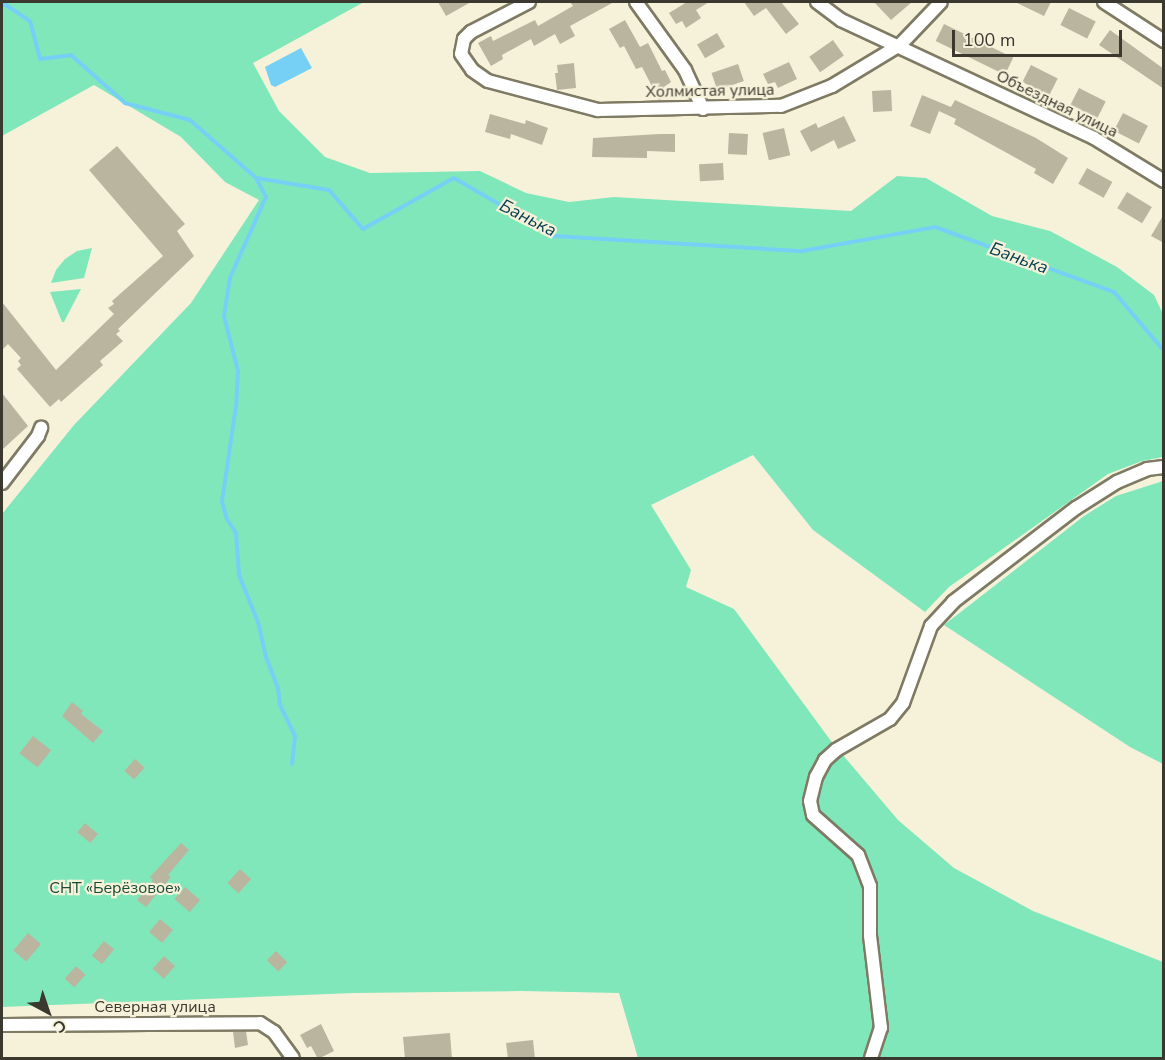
<!DOCTYPE html>
<meta charset="utf-8">
<style>
body{margin:0}
#map{position:relative;width:1165px;height:1060px;overflow:hidden;background:#f6f2da;font-family:"Nunito Sans",sans-serif}
div>[style]{position:absolute}
.green>*{inset:0;background:#80e7bb}
.water>*{inset:0;background:#76d0f5}
.stream>*{height:4px;margin:-2px;padding:0 2px;transform-origin:2px;border-radius:2px;background:#76d0f5}
.building>*{inset:0;background:#bab59f;transform-origin:0 0}
.roads{filter:drop-shadow(2px 0 #7e7a64) drop-shadow(-2px 0 #7e7a64) drop-shadow(0 2px #7e7a64) drop-shadow(0 -2px #7e7a64)}
.minor>*{height:12px;margin:-6px;padding:0 6px;transform-origin:6px;border-radius:6px;background:#fff}
span{translate:-50% -50%;white-space:nowrap;text-align:center;line-height:1.15;-webkit-text-stroke:4.5px #f6f2da;paint-order:stroke}
.street-label{font-size:16px;color:#3a382f}
.park-label{font-size:16px;color:#194a37}
.water-label{font-size:18px;color:#033c4f;font-style:italic}
.frame{position:absolute;inset:0;border:3px solid #3a382f;pointer-events:none}
.north{position:absolute;left:18px;top:982px;width:60px;height:60px;-webkit-text-stroke:4px #f6f2da;paint-order:stroke;rotate:140deg;font-size:16px;font-weight:700;line-height:24px;text-align:center;color:#3a382f}
.north::after{content:'';display:block;margin:auto;width:21px;height:27px;background:#3a382f;clip-path:polygon(50% 0,100% 100%,50% 72%,0 100%)}
.scale{position:absolute;left:952px;top:30px;width:170px;height:27px;box-sizing:border-box;border:3px solid #3a382f;border-top:0;padding-left:8px;font-size:18px;line-height:21px;white-space:nowrap;color:#3a382f;-webkit-text-stroke:4px #f6f2da;paint-order:stroke}
</style>
<div id="map">
<div class="green">
<i style="clip-path:polygon(2px 2px,364px 2px,253px 63px,279px 111px,325px 157px,370px 173px,480px 171px,526px 193px,569px 202px,614px 197px,851px 211px,897px 176px,926px 178px,992px 216px,1050px 231px,1117px 267px,1154px 295px,1163px 314px,1163px 457px,1142px 461px,1108px 474px,949px 587px,925px 612px,813px 530px,753px 455px,651px 505px,691px 570px,686px 587px,734px 609px,831px 741px,898px 820px,954px 868px,1033px 911px,1163px 962px,1163px 1058px,638px 1058px,619px 993px,521px 991px,354px 993px,2px 1007px,2px 514px,74px 425px,191px 303px,259px 200px,225px 182px,181px 137px,94px 85px,2px 136px)"></i>
<i style="clip-path:polygon(92px 248px,84px 278px,51px 283px,56px 270px,65px 259px,77px 251px)"></i>
<i style="clip-path:polygon(81px 289px,64px 322px,62px 322px,50px 292px)"></i>
<i style="clip-path:polygon(1163px 481px,1164px 481px,1163px 764px,1130px 747px,944px 625px,1084px 516px,1116px 496px)"></i>
</div>
<div class="water">
<i style="clip-path:polygon(301px 48px,312px 68px,275px 87px,271px 85px,265px 67px)"></i>
</div>
<div class="stream">
<i style="left:2px;top:5px;width:4px"></i>
<i style="left:6px;top:5px;width:29px;rotate:34deg"></i>
<i style="left:30px;top:21px;width:39px;rotate:75deg"></i>
<i style="left:40px;top:59px;width:31px;rotate:-7deg"></i>
<i style="left:71px;top:55px;width:72px;rotate:41.6deg"></i>
<i style="left:125px;top:103px;width:67px;rotate:14.7deg"></i>
<i style="left:190px;top:120px;width:88px;rotate:41.3deg"></i>
<i style="left:256px;top:178px;width:74px;rotate:9.3deg"></i>
<i style="left:329px;top:190px;width:52px;rotate:48.9deg"></i>
<i style="left:363px;top:229px;width:104px;rotate:-29.3deg"></i>
<i style="left:454px;top:178px;width:116px;rotate:30.1deg"></i>
<i style="left:554px;top:236px;width:248px;rotate:3.5deg"></i>
<i style="left:802px;top:251px;width:135px;rotate:-10.2deg"></i>
<i style="left:935px;top:227px;width:190px;rotate:20deg"></i>
<i style="left:1114px;top:292px;width:77px;rotate:49.7deg"></i>
<i style="left:256px;top:178px;width:21px;rotate:62deg"></i>
<i style="left:266px;top:197px;width:89px;rotate:114deg"></i>
<i style="left:230px;top:278px;width:38px;rotate:99deg"></i>
<i style="left:224px;top:316px;width:57px;rotate:75.7deg"></i>
<i style="left:238px;top:371px;width:35px;rotate:93deg"></i>
<i style="left:236px;top:406px;width:97px;rotate:98.3deg"></i>
<i style="left:222px;top:502px;width:18px;rotate:74deg"></i>
<i style="left:227px;top:519px;width:17px;rotate:57deg"></i>
<i style="left:236px;top:533px;width:42px;rotate:85.9deg"></i>
<i style="left:239px;top:575px;width:51px;rotate:68deg"></i>
<i style="left:258px;top:622px;width:36px;rotate:77deg"></i>
<i style="left:266px;top:657px;width:33px;rotate:69deg"></i>
<i style="left:278px;top:688px;width:17px;rotate:83deg"></i>
<i style="left:280px;top:705px;width:34px;rotate:64deg"></i>
<i style="left:295px;top:736px;width:28px;rotate:96deg"></i>
</div>
<div class="building">
<i style="clip-path:polygon(438px 2px,471px 2px,446px 16px)"></i>
<i style="clip-path:polygon(570px 2px,614px 2px,570px 26px,575px 36px,560px 44px,555px 34px,534px 46px,531px 39px,502px 55px,503px 59px,491px 66px,478px 43px,491px 36px,493px 41px,535px 20px,538px 26px,573px 6px)"></i>
<i style="clip-path:polygon(687px 2px,709px 2px,696px 10px,701px 18px,686px 28px,682px 21px,676px 24px,669px 13px)"></i>
<i style="clip-path:polygon(744px 2px,781px 2px,799px 24px,786px 34px,766px 8px,754px 16px)"></i>
<i style="clip-path:polygon(874px 2px,912px 2px,891px 20px)"></i>
<i style="clip-path:polygon(1015px 2px,1051px 2px,1044px 16px)"></i>
<i style="left:1069px;top:8px;width:30px;height:19px;rotate:27deg"></i>
<i style="clip-path:polygon(625px 20px,640px 47px,648px 43px,662px 71px,665px 70px,671px 82px,664px 87px,668px 95px,659px 100px,642px 67px,636px 69px,624px 46px,620px 48px,609px 29px)"></i>
<i style="left:944px;top:24px;width:77px;height:19px;rotate:26deg"></i>
<i style="clip-path:polygon(1110px 30px,1164px 69px,1164px 89px,1099px 45px)"></i>
<i style="left:717px;top:33px;width:16px;height:23px;rotate:60deg"></i>
<i style="left:833px;top:40px;width:19px;height:29px;rotate:55deg"></i>
<i style="clip-path:polygon(789px 62px,797px 79px,778px 88px,775px 82px,768px 84px,763px 74px)"></i>
<i style="clip-path:polygon(574px 63px,576px 88px,557px 90px,555px 73px,558px 73px,557px 65px)"></i>
<i style="left:738px;top:64px;width:18px;height:28px;rotate:71deg"></i>
<i style="left:1031px;top:65px;width:30px;height:19px;rotate:27deg"></i>
<i style="left:1079px;top:88px;width:30px;height:19px;rotate:27deg"></i>
<i style="left:891px;top:90px;width:21px;height:19px;rotate:87deg"></i>
<i style="clip-path:polygon(922px 95px,951px 107px,955px 100px,1036px 138px,1068px 158px,1053px 184px,1034px 173px,1036px 169px,954px 124px,956px 119px,939px 111px,930px 134px,910px 126px)"></i>
<i style="left:1123px;top:113px;width:28px;height:20px;rotate:27deg"></i>
<i style="clip-path:polygon(490px 114px,525px 124px,526px 120px,548px 128px,542px 145px,511px 134px,510px 139px,485px 132px)"></i>
<i style="clip-path:polygon(844px 116px,856px 141px,838px 149px,834px 140px,811px 152px,800px 131px,816px 123px,818px 128px)"></i>
<i style="left:784px;top:128px;width:28px;height:22px;rotate:77deg"></i>
<i style="left:729px;top:133px;width:19px;height:21px;rotate:3deg"></i>
<i style="clip-path:polygon(659px 134px,675px 134px,675px 152px,647px 151px,647px 158px,592px 157px,593px 138px)"></i>
<i style="clip-path:polygon(117px 146px,185px 224px,177px 231px,194px 256px,118px 329px,120px 331px,116px 334px,123px 341px,100px 361px,103px 365px,61px 402px,59px 399px,50px 407px,17px 369px,21px 365px,18px 361px,21px 358px,8px 344px,2px 350px,2px 302px,56px 370px,114px 314px,108px 308px,114px 304px,112px 301px,163px 256px,89px 170px)"></i>
<i style="left:723px;top:163px;width:17px;height:24px;rotate:87deg"></i>
<i style="left:1087px;top:168px;width:29px;height:18px;rotate:29deg"></i>
<i style="left:1127px;top:192px;width:29px;height:19px;rotate:31deg"></i>
<i style="clip-path:polygon(1164px 214px,1164px 243px,1151px 236px)"></i>
<i style="clip-path:polygon(2px 393px,28px 426px,2px 450px)"></i>
<i style="clip-path:polygon(72px 702px,83px 711px,81px 714px,103px 731px,93px 743px,62px 716px)"></i>
<i style="left:33px;top:736px;width:23px;height:22px;rotate:38deg"></i>
<i style="left:135px;top:759px;width:13px;height:16px;rotate:42deg"></i>
<i style="left:85px;top:823px;width:17px;height:12px;rotate:40deg"></i>
<i style="clip-path:polygon(181px 843px,189px 850px,168px 875px,171px 877px,146px 907px,137px 900px,153px 880px,150px 877px)"></i>
<i style="left:240px;top:869px;width:15px;height:19px;rotate:42deg"></i>
<i style="left:185px;top:887px;width:20px;height:16px;rotate:41deg"></i>
<i style="left:160px;top:919px;width:17px;height:17px;rotate:40deg"></i>
<i style="left:28px;top:933px;width:17px;height:23px;rotate:40deg"></i>
<i style="left:104px;top:941px;width:13px;height:19px;rotate:39deg"></i>
<i style="left:276px;top:951px;width:16px;height:13px;rotate:45deg"></i>
<i style="left:164px;top:956px;width:15px;height:17px;rotate:42deg"></i>
<i style="left:76px;top:966px;width:13px;height:17px;rotate:42deg"></i>
<i style="clip-path:polygon(321px 1024px,334px 1051px,318px 1059px,311px 1046px,307px 1048px,300px 1035px)"></i>
<i style="clip-path:polygon(246px 1031px,248px 1045px,235px 1048px,233px 1032px)"></i>
<i style="clip-path:polygon(450px 1033px,452px 1059px,405px 1059px,403px 1037px)"></i>
<i style="clip-path:polygon(533px 1040px,535px 1059px,508px 1059px,506px 1043px)"></i>
</div>
<div class="roads">
<div class="minor">
<i style="left:529px;top:2px;width:65px;rotate:152.7deg"></i>
<i style="left:471px;top:32px;width:10px;rotate:135deg"></i>
<i style="left:464px;top:39px;width:15px;rotate:101deg"></i>
<i style="left:461px;top:54px;width:19px;rotate:55deg"></i>
<i style="left:472px;top:70px;width:19px;rotate:35deg"></i>
<i style="left:488px;top:81px;width:114px;rotate:14.8deg"></i>
<i style="left:598px;top:110px;width:183px;rotate:-1.3deg"></i>
<i style="left:781px;top:106px;width:55px;rotate:-21.4deg"></i>
<i style="left:832px;top:86px;width:79px;rotate:-31.1deg"></i>
<i style="left:900px;top:45px;width:59px;rotate:-46.4deg"></i>
<i style="left:636px;top:2px;width:84px;rotate:54.2deg"></i>
<i style="left:685px;top:70px;width:43px;rotate:65.2deg"></i>
<i style="left:817px;top:2px;width:30px;rotate:37deg"></i>
<i style="left:841px;top:20px;width:279px;rotate:25deg"></i>
<i style="left:1094px;top:138px;width:82px;rotate:31.6deg"></i>
<i style="left:1104px;top:2px;width:72px;rotate:33deg"></i>
<i style="left:2px;top:483px;width:59px;rotate:-52.5deg"></i>
<i style="left:38px;top:436px;width:9px;rotate:-69deg"></i>
<i style="left:2px;top:1025px;width:258px;rotate:-0.4deg"></i>
<i style="left:260px;top:1023px;width:17px;rotate:33deg"></i>
<i style="left:274px;top:1032px;width:32px;rotate:54deg"></i>
<i style="left:871px;top:1058px;width:32px;rotate:-72deg"></i>
<i style="left:881px;top:1028px;width:93px;rotate:-96.8deg"></i>
<i style="left:870px;top:936px;width:50px;rotate:-90deg"></i>
<i style="left:870px;top:886px;width:33px;rotate:-111deg"></i>
<i style="left:858px;top:855px;width:60px;rotate:-138.4deg"></i>
<i style="left:813px;top:815px;width:14px;rotate:-102deg"></i>
<i style="left:810px;top:801px;width:25px;rotate:-76deg"></i>
<i style="left:816px;top:777px;width:19px;rotate:-62deg"></i>
<i style="left:825px;top:760px;width:15px;rotate:-42deg"></i>
<i style="left:836px;top:750px;width:62px;rotate:-29.9deg"></i>
<i style="left:890px;top:719px;width:21px;rotate:-51deg"></i>
<i style="left:903px;top:703px;width:82px;rotate:-70deg"></i>
<i style="left:931px;top:626px;width:33px;rotate:-47deg"></i>
<i style="left:953px;top:602px;width:155px;rotate:-37.4deg"></i>
<i style="left:1076px;top:508px;width:49px;rotate:-32.4deg"></i>
<i style="left:1117px;top:482px;width:33px;rotate:-23deg"></i>
<i style="left:1147px;top:469px;width:17px;rotate:-7deg"></i>
</div>
</div>
<div class="street-label">
<span style="left:710px;top:91px;rotate:-1deg">Холмистая улица</span>
<span style="left:1057px;top:104px;rotate:26deg">Объездная улица</span>
<span style="left:155px;top:1007px">Северная улица</span>
</div>
<div class="park-label">
<span style="left:115px;top:888px">СНТ «Берёзовое»</span>
</div>
<div class="water-label">
<span style="left:528px;top:218px;rotate:27deg">Банька</span>
<span style="left:1019px;top:258px;rotate:20deg">Банька</span>
</div>
<div class="frame"></div>
<div class="north">С</div>
<div class="scale">100 m</div>
</div>
